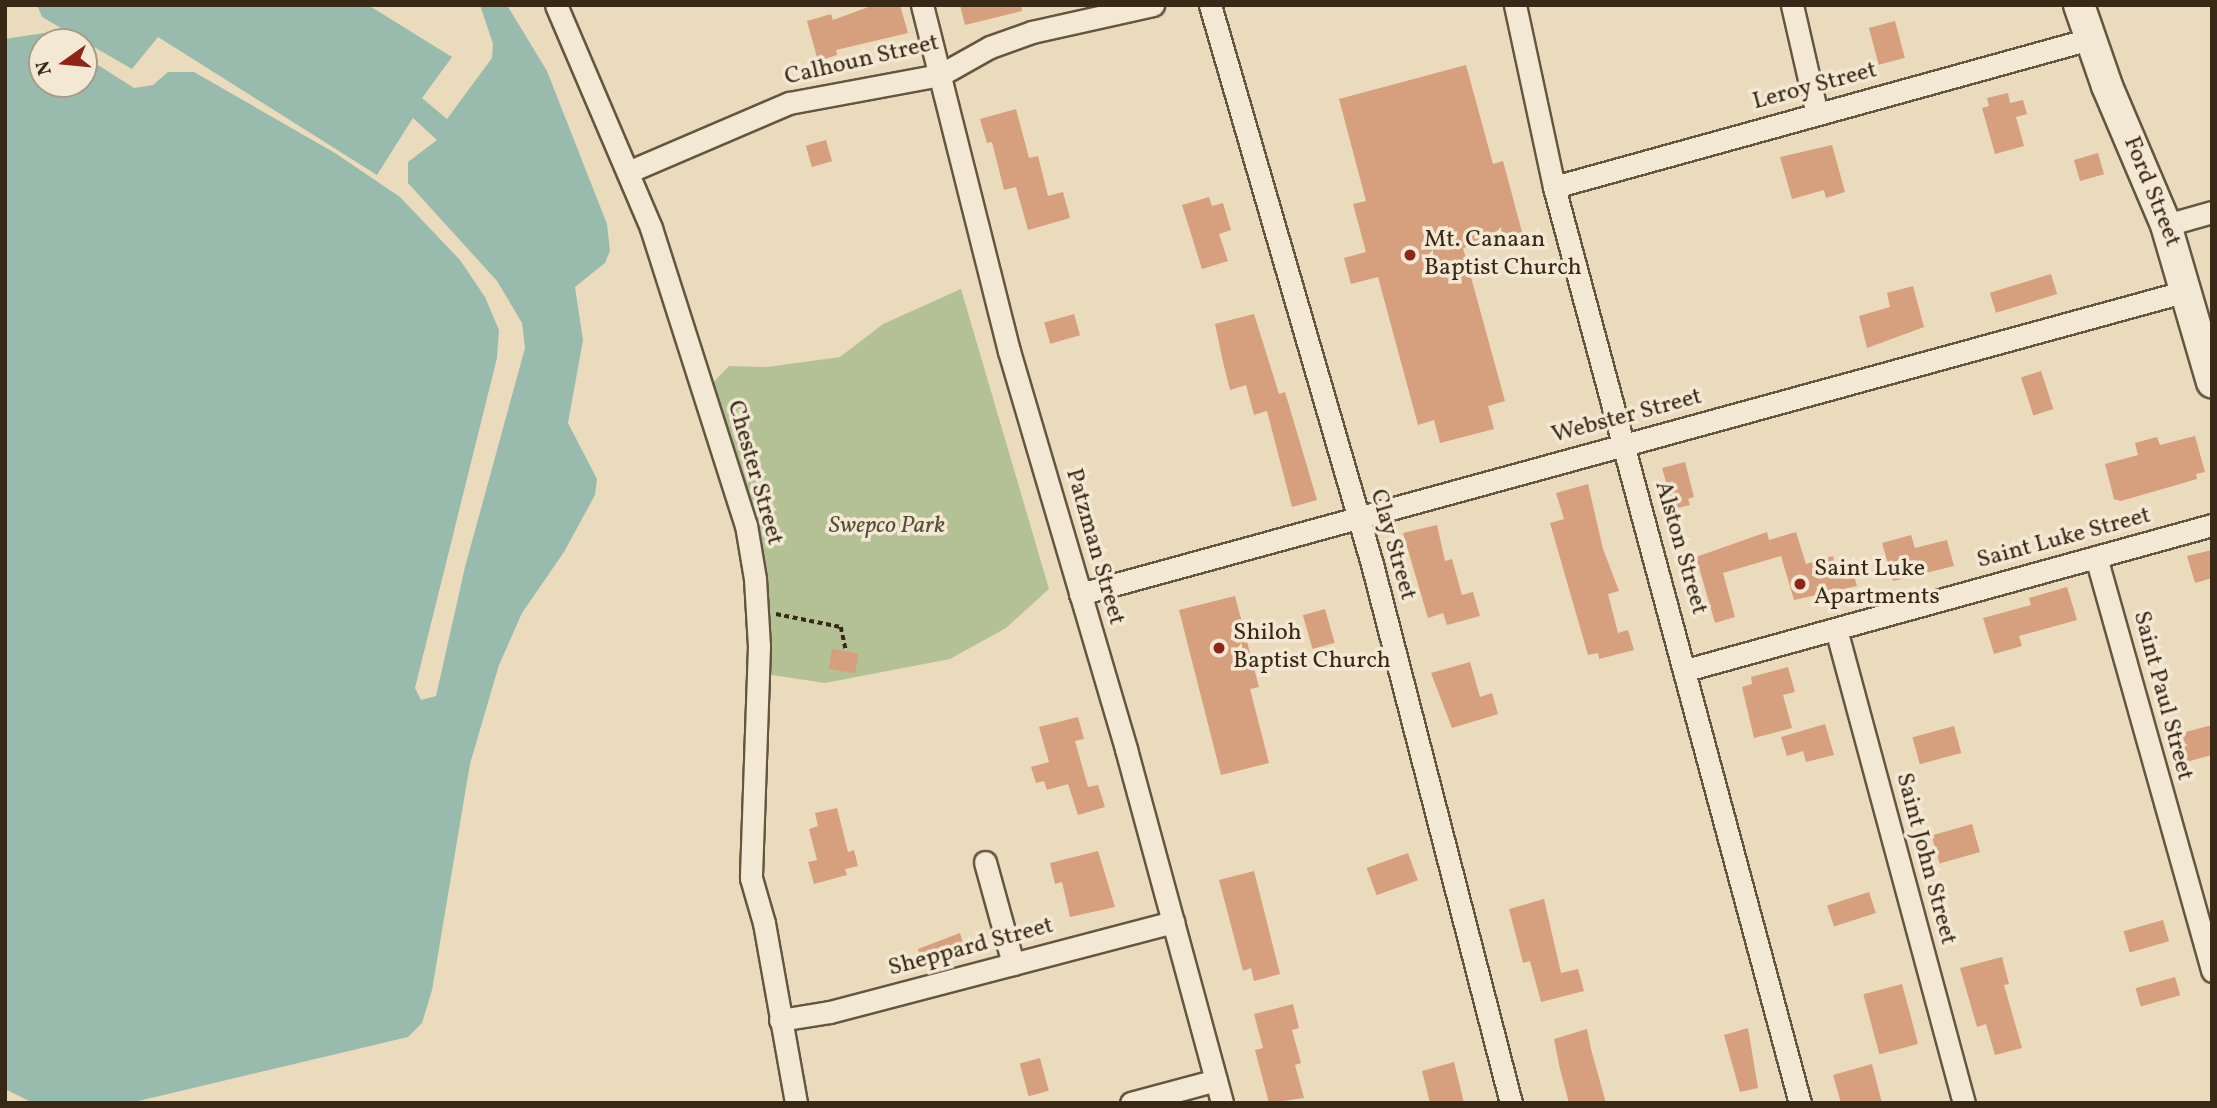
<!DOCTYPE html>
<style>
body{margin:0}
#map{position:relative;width:2217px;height:1108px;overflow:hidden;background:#ebdbbd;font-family:Vollkorn,serif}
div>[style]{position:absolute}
.green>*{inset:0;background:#b3c194}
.water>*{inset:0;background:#99bbae}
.building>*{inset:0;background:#d69f7e;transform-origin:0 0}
.path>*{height:3.5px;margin-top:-1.75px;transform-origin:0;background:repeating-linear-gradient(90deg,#372916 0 5px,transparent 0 8.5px)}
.roads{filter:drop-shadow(2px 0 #645640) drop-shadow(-2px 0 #645640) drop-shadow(0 2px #645640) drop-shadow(0 -2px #645640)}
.minor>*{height:21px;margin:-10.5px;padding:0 10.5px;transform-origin:10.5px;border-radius:10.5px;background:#f2e8d4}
.secondary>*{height:30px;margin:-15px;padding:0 15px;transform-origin:15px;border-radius:15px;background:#f2e8d4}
.dots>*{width:19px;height:19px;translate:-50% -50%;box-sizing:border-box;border:4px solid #f2e8d4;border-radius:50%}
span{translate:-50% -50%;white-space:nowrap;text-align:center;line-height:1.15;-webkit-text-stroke:7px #f2e8d4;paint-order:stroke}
.street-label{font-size:24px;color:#372916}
.poi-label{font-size:24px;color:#372916}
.left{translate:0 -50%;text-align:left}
.park-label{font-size:24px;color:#564f36;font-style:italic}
.frame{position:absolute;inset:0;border:7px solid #372916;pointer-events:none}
.north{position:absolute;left:28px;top:28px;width:70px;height:70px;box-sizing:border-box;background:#f2e8d4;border:2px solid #a79c88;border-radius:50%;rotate:255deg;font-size:19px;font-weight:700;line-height:28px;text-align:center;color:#372916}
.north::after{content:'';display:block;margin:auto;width:24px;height:32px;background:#8f2418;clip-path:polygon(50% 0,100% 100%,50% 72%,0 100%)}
</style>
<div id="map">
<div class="green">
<i style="clip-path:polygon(961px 289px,1049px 589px,1006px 628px,950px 659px,825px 683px,759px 673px,755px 579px,703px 393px,729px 366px,767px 367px,840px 357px,883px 324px)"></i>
</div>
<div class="water">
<i style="clip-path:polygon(37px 5px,368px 5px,452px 57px,422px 98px,447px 119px,492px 58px,493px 44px,480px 5px,507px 5px,547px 71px,607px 224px,610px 251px,605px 263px,575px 287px,583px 340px,568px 423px,597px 479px,595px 495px,564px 552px,522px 613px,499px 665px,470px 764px,432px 990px,422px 1023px,408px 1037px,130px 1103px,33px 1103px,5px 1089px,5px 39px,44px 33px,61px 42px,42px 42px,42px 84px,84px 84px,84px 56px,134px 88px,153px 85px,168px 72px,194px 72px,335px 153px,400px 197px,460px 260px,485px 297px,499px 330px,497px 358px,415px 688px,421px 700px,436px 696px,465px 567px,525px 348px,522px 323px,497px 281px,408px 183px,408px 162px,437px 140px,413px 118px,377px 175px,158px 37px,132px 69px,42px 17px)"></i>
</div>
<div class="building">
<i style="clip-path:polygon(874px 5px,900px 5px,908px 33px,836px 50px,837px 55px,818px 61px,807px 21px,831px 14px,833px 20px)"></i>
<i style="clip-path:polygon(960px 5px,1021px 5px,1022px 11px,965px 25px)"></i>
<i style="left:1895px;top:21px;width:38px;height:27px;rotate:75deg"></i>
<i style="clip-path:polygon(1466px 65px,1493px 164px,1503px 161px,1522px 232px,1463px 248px,1505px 401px,1488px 406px,1494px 429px,1440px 443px,1434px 420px,1418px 425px,1378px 277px,1351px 284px,1344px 258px,1366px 252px,1353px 204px,1366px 201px,1339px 99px)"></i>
<i style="clip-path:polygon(2008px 93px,2010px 103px,2023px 100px,2027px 114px,2016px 117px,2024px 146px,1995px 154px,1982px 108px,1989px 106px,1987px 98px)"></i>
<i style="clip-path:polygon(1016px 109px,1029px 158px,1038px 156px,1048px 196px,1063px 192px,1070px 218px,1028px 230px,1016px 187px,1004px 190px,992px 142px,987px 143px,980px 119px)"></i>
<i style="left:826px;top:140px;width:22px;height:21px;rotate:74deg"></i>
<i style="clip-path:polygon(1832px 145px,1845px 192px,1826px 198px,1824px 190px,1792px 199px,1780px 157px)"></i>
<i style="left:2098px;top:153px;width:22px;height:25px;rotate:74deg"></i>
<i style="clip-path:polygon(1209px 197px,1212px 206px,1223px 203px,1231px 230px,1219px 234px,1228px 261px,1202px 269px,1182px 205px)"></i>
<i style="left:2051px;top:274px;width:21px;height:64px;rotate:73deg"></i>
<i style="clip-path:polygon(1913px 286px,1924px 327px,1867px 348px,1859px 316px,1890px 307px,1887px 293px)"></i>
<i style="left:1074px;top:314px;width:22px;height:31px;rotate:74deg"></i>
<i style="clip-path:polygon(1254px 314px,1279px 394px,1285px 392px,1317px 500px,1292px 507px,1267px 411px,1254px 415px,1246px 385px,1230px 390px,1223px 362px,1215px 324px)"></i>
<i style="left:2041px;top:371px;width:40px;height:21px;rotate:72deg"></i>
<i style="clip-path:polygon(2195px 436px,2205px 472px,2196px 474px,2197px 479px,2121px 501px,2114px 499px,2105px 464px,2138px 455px,2135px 443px,2157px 437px,2160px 445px)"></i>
<i style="clip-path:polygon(1685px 462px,1694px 497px,1688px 499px,1690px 505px,1674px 509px,1662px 468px)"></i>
<i style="clip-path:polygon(1588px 484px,1603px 549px,1619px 591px,1608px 594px,1618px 633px,1628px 630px,1634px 650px,1599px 659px,1598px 653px,1588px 655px,1550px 523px,1564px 519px,1556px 493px)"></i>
<i style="clip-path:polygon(1437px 525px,1445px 561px,1452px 559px,1462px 595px,1473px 592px,1480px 616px,1447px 625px,1443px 613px,1428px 618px,1403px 533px)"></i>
<i style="clip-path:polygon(1767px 532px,1769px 540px,1796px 532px,1806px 564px,1833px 556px,1837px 573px,1852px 568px,1857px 586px,1794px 600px,1781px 556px,1723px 573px,1735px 617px,1715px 623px,1696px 557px)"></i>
<i style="clip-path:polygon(1911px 535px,1915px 548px,1947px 540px,1954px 566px,1893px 581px,1882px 543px)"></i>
<i style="clip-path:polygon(2212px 550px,2212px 578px,2195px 583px,2187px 556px)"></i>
<i style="clip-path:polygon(2067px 587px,2077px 620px,2019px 636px,2022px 646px,1994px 654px,1983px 618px,2031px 605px,2029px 598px)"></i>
<i style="clip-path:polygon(1235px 596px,1259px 687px,1250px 689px,1269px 763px,1221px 775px,1179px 610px)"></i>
<i style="left:1325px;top:609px;width:35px;height:23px;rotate:74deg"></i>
<i style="left:832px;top:649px;width:27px;height:20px;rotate:10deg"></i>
<i style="clip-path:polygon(1470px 662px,1480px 697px,1492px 693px,1498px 714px,1452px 728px,1431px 673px)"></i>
<i style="clip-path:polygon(1788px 667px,1795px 692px,1783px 695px,1792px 728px,1754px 738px,1742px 687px,1752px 684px,1751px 677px)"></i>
<i style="clip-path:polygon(1078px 717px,1084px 739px,1075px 741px,1088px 787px,1098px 785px,1105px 807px,1078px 815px,1068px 784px,1047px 790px,1044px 781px,1036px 783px,1031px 767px,1049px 762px,1039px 727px)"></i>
<i style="clip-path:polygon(1825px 724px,1834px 755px,1806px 762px,1803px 751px,1787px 756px,1781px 737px)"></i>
<i style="clip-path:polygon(2212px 725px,2212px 755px,2186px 762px,2178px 734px)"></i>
<i style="left:1954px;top:726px;width:28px;height:43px;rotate:75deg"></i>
<i style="clip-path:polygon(837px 808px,848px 852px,854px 850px,858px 866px,845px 869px,847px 875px,814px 884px,808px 862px,817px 860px,809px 829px,818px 826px,815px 813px)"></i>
<i style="left:1972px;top:824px;width:29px;height:42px;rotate:74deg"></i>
<i style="clip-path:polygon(1098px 851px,1115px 907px,1070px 917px,1062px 882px,1055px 884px,1050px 863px)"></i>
<i style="left:1408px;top:853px;width:29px;height:44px;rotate:70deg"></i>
<i style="clip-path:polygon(1254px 871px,1280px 974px,1254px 981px,1251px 968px,1243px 971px,1219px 880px)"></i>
<i style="left:1869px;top:892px;width:22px;height:44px;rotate:72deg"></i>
<i style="clip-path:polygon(1544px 899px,1561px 973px,1578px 969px,1584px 991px,1541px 1002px,1530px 961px,1523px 963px,1509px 909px)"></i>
<i style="left:2163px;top:920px;width:22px;height:41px;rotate:74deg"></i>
<i style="clip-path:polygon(960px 933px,966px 954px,923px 966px,918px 949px)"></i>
<i style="clip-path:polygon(2002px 957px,2009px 984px,2004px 985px,2022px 1048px,1995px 1055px,1986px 1024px,1977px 1027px,1960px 968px)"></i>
<i style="left:2175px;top:977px;width:19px;height:41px;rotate:74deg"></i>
<i style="left:1902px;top:984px;width:62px;height:40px;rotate:75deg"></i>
<i style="clip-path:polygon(1293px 1004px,1299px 1028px,1292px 1030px,1301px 1063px,1295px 1065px,1304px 1098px,1269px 1103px,1255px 1050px,1263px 1048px,1254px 1014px)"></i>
<i style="clip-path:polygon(1748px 1028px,1758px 1088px,1740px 1092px,1724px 1035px)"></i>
<i style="clip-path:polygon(1587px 1029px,1591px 1049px,1606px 1103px,1569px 1103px,1560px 1069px,1554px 1039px)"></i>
<i style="left:1040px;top:1058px;width:34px;height:21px;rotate:75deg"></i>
<i style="clip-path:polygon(1454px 1062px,1464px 1103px,1430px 1103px,1422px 1071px)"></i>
<i style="clip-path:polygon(1872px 1064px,1882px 1103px,1841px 1103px,1833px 1075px)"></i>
</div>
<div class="path">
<i style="left:776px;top:614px;width:66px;rotate:11.3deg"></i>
<i style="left:841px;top:627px;width:25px;rotate:78deg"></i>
</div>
<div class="roads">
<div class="minor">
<i style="left:556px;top:5px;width:242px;rotate:66.9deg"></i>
<i style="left:651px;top:228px;width:312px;rotate:72.3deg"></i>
<i style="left:746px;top:525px;width:55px;rotate:80.5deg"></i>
<i style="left:755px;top:579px;width:67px;rotate:86.6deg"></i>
<i style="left:759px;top:646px;width:232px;rotate:92deg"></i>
<i style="left:751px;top:878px;width:47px;rotate:73.9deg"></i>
<i style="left:764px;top:923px;width:183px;rotate:79.9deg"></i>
<i style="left:922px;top:5px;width:357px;rotate:75.9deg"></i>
<i style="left:1009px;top:351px;width:415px;rotate:73.6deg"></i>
<i style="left:1126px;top:749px;width:367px;rotate:74.8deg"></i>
<i style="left:1210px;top:5px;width:582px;rotate:73.84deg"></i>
<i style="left:1372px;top:564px;width:557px;rotate:75.54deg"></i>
<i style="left:1515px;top:5px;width:186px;rotate:77.9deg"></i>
<i style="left:1554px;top:187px;width:948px;rotate:74.97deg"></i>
<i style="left:1792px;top:5px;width:112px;rotate:77.1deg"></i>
<i style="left:628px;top:172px;width:175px;rotate:-23.2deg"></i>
<i style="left:789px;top:103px;width:154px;rotate:-10.5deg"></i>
<i style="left:940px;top:75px;width:57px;rotate:-29.2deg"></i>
<i style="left:990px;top:47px;width:45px;rotate:-19.7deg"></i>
<i style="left:1032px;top:32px;width:124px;rotate:-12.6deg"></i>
<i style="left:1554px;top:187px;width:556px;rotate:-15.44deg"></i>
<i style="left:2166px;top:225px;width:48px;rotate:-15.8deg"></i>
<i style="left:2096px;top:557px;width:430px;rotate:74.3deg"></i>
<i style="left:1080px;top:594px;width:1148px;rotate:-15.31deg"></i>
<i style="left:1836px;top:629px;width:491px;rotate:74.9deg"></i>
<i style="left:1686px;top:670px;width:546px;rotate:-15.41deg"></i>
<i style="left:985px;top:862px;width:106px;rotate:74.6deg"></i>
<i style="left:780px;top:1020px;width:51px;rotate:-9.1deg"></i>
<i style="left:830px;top:1012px;width:355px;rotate:-14.7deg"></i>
<i style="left:1131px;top:1103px;width:88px;rotate:-15.1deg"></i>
</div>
<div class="secondary">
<i style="left:2079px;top:5px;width:86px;rotate:70.9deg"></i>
<i style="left:2107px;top:86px;width:151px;rotate:67deg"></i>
<i style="left:2166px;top:225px;width:164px;rotate:73.7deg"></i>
</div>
</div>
<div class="dots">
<i style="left:1410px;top:255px;background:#8f2418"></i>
<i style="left:1800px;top:584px;background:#8f2418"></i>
<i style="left:1219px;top:648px;background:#8f2418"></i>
</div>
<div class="street-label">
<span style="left:862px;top:61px;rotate:-13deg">Calhoun Street</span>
<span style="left:1815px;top:87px;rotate:-15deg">Leroy Street</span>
<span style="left:2151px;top:192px;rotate:68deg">Ford Street</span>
<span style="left:1627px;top:417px;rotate:-15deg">Webster Street</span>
<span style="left:754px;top:473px;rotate:74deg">Chester Street</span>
<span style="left:2064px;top:539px;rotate:-15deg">Saint Luke Street</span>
<span style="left:1392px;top:545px;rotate:74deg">Clay Street</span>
<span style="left:1094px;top:547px;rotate:74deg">Patzman Street</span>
<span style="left:1680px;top:548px;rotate:74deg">Alston Street</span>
<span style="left:2162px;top:696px;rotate:75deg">Saint Paul Street</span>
<span style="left:1925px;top:859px;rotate:75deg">Saint John Street</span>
<span style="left:971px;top:948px;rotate:-15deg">Sheppard Street</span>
</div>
<div class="poi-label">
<span class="left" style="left:1424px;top:255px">Mt. Canaan<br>Baptist Church</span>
<span class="left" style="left:1814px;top:584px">Saint Luke<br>Apartments</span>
<span class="left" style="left:1233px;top:648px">Shiloh<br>Baptist Church</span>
</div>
<div class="park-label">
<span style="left:887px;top:527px">Swepco Park</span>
</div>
<div class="frame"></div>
<div class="north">N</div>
</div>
